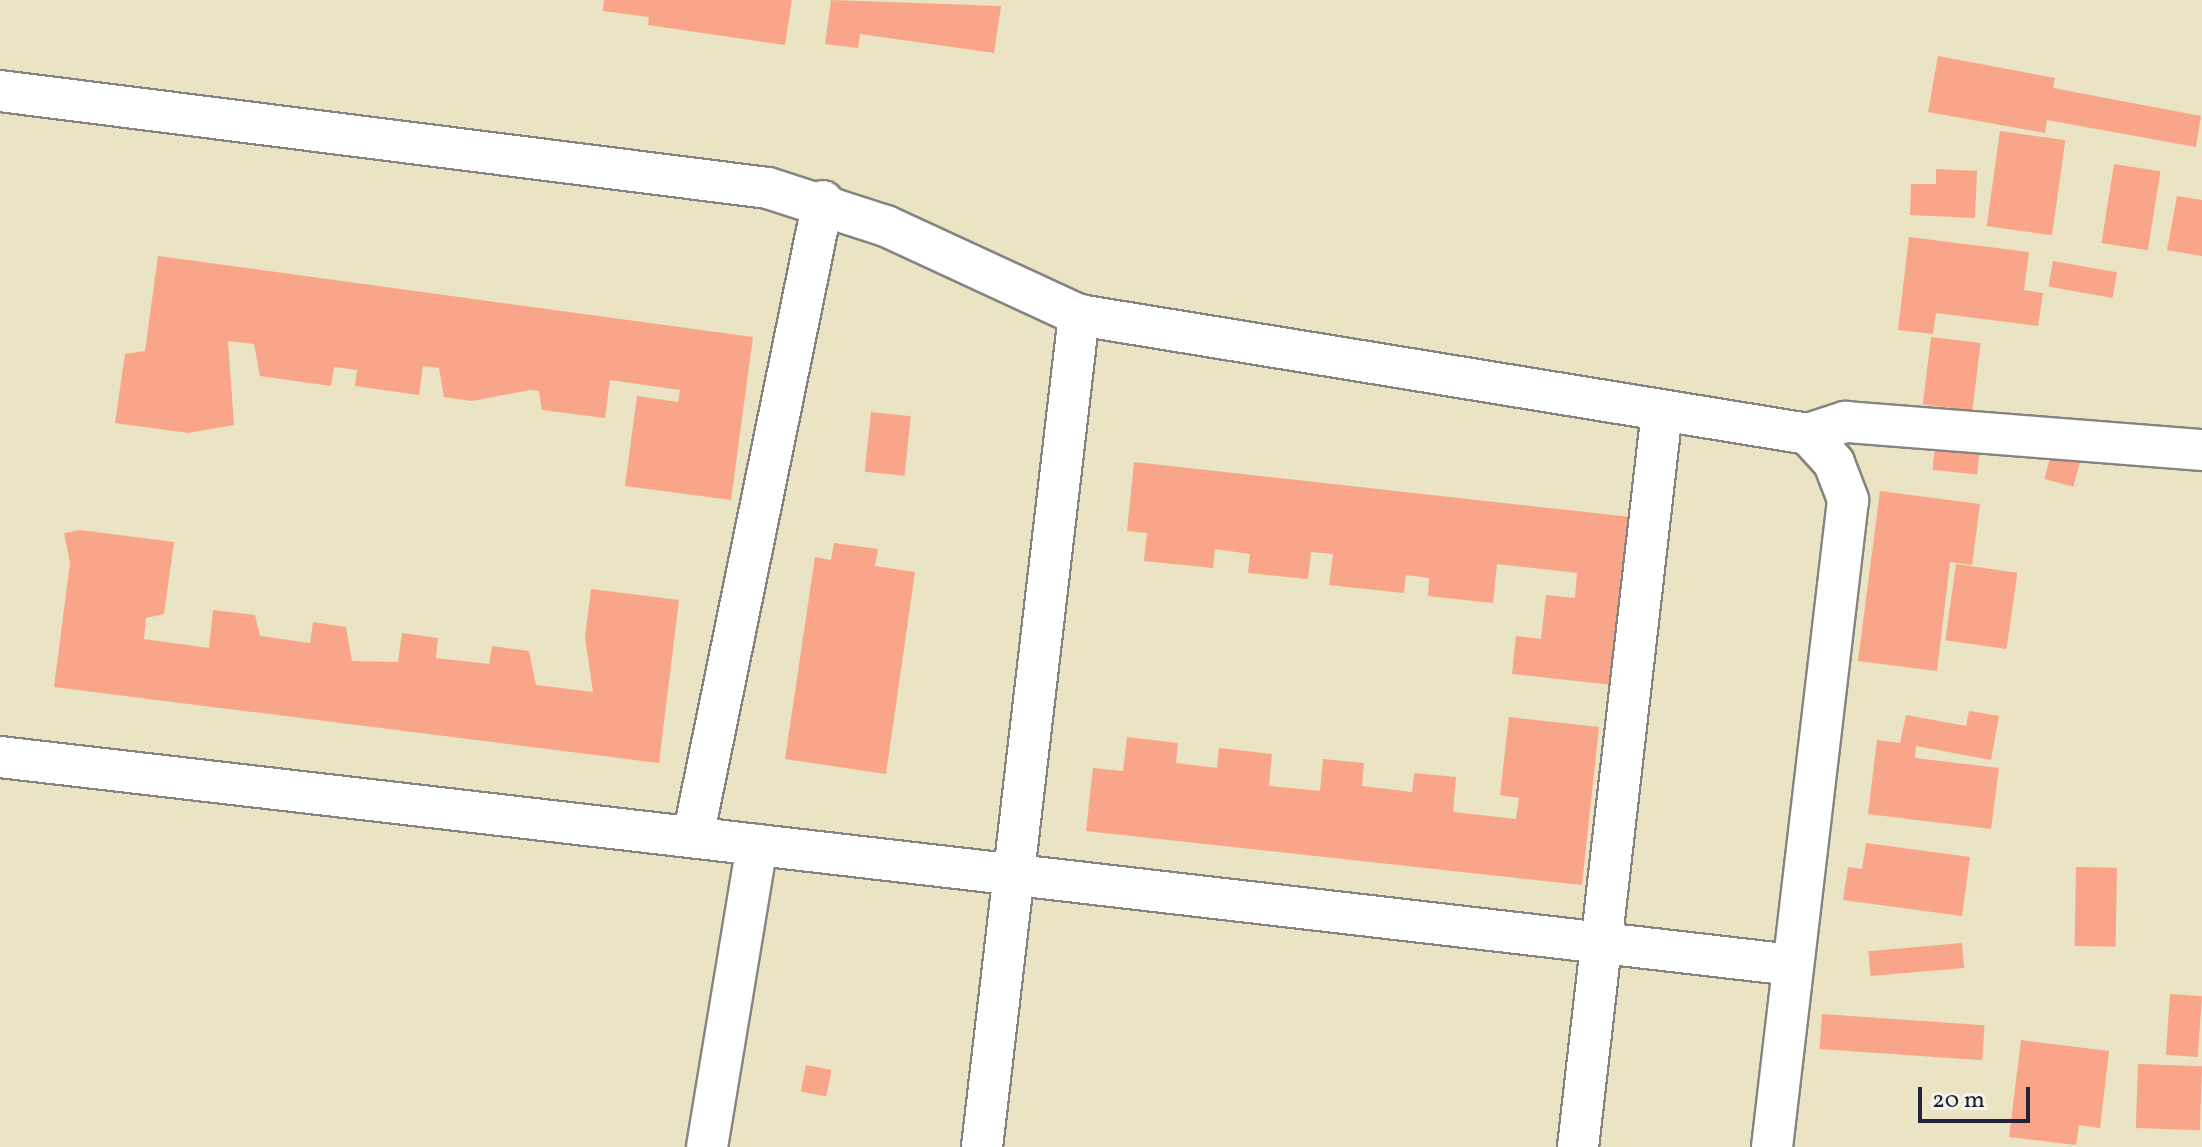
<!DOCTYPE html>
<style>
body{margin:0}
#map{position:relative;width:2202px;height:1147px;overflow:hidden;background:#eae4c5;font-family:Vollkorn,serif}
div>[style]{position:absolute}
.building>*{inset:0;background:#f8a589;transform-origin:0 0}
.roads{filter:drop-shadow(2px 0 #868380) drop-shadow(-2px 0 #868380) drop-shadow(0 2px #868380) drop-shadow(0 -2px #868380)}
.minor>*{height:40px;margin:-20px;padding:0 20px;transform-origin:20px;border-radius:20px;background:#fff}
span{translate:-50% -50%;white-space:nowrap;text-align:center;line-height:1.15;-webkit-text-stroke:8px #f7f3e8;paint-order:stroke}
.scale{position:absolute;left:1918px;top:1087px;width:112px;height:36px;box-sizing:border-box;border:4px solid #22223b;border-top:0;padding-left:10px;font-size:24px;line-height:28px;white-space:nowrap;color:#22223b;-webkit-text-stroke:6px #f7f3e8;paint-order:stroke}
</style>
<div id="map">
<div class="building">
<i style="clip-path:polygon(604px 0,792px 0,785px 45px,648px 25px,649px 17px,603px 11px)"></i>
<i style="clip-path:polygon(831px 0,1001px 6px,994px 53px,860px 34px,858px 48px,825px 44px)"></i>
<i style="clip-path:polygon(1938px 56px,2055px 78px,2053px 88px,2201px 116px,2196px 147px,2047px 120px,2045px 133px,1928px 112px)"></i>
<i style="left:2000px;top:131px;width:66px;height:96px;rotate:8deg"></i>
<i style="left:2114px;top:164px;width:47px;height:80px;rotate:9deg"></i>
<i style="clip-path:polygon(1936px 169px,1977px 171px,1975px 218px,1910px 215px,1911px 184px,1936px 184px)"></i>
<i style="clip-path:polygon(2177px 196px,2202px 200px,2202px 256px,2167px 250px)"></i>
<i style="clip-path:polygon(1909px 237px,2029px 252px,2024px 290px,2043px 293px,2038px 326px,1936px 313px,1933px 334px,1898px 330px)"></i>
<i style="clip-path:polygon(158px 256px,753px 337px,731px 500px,625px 486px,637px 396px,678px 402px,680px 390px,610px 380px,605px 418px,542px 410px,539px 391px,530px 390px,472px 401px,444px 397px,439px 368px,423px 366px,419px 395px,355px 386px,357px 370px,334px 367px,331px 386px,260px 376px,254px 344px,228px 341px,234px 425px,188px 433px,115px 423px,125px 354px,145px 351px)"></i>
<i style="left:2053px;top:261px;width:65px;height:26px;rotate:10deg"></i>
<i style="left:1931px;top:337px;width:50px;height:68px;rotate:7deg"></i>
<i style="left:871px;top:412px;width:40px;height:60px;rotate:6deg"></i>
<i style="left:1936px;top:436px;width:45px;height:34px;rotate:6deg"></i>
<i style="left:2053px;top:447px;width:30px;height:33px;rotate:15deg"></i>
<i style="clip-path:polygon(1134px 462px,1640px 518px,1622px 686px,1512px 674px,1516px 636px,1541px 639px,1546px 595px,1575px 598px,1577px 573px,1497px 564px,1493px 603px,1428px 596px,1429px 578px,1406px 575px,1404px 593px,1329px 585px,1333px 554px,1311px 552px,1308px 579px,1248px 573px,1250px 554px,1215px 549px,1213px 568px,1144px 561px,1147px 533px,1127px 531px)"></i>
<i style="clip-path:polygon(1880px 491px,1980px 504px,1972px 565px,1950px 562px,1937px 671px,1858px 661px)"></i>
<i style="clip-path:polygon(80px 530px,174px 542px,164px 614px,146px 618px,144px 639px,209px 648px,213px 610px,255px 615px,260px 636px,310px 643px,313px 622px,346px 627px,352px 661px,398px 662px,402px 633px,438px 638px,436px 658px,489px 664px,492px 646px,529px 651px,536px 685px,593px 692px,585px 637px,591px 589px,679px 600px,659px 763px,54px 687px,70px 563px,64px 533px)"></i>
<i style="clip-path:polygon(834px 543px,878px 549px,875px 566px,915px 572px,886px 774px,785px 759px,815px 557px,831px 560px)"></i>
<i style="left:1956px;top:564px;width:62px;height:77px;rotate:8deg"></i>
<i style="clip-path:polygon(1969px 711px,1999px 716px,1991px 760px,1916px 746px,1915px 758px,1999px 768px,1991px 829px,1868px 814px,1877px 740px,1900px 743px,1906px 715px,1966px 726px)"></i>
<i style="clip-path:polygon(1509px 717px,1599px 727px,1582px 885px,1086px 831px,1093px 768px,1123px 771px,1127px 737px,1178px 743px,1176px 763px,1217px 768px,1219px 748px,1272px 754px,1269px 786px,1320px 791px,1323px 759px,1364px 763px,1362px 786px,1412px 792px,1414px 773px,1456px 777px,1453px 812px,1516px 819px,1519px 798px,1500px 795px)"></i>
<i style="clip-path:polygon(1866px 843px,1970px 857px,1962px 916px,1843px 900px,1848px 867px,1862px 869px)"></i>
<i style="left:2076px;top:867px;width:41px;height:79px;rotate:1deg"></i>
<i style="left:1962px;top:943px;width:25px;height:94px;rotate:85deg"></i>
<i style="left:2170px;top:994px;width:32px;height:61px;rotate:4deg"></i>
<i style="left:1822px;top:1014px;width:163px;height:35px;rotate:4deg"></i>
<i style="clip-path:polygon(2021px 1040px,2109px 1051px,2100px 1128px,2079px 1125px,2076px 1145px,2009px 1137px)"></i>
<i style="left:2138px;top:1064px;width:64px;height:64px;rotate:2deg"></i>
<i style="left:806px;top:1065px;width:26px;height:27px;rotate:11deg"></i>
</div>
<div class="roads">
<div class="minor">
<i style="left:0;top:91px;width:774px;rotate:7.2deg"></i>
<i style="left:768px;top:188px;width:124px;rotate:17.9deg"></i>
<i style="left:886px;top:226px;width:213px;rotate:24.8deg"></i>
<i style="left:1079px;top:315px;width:739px;rotate:9.27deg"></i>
<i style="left:1808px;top:434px;width:39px;rotate:48deg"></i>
<i style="left:1834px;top:463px;width:40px;rotate:69deg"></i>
<i style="left:1848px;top:500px;width:651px;rotate:96.7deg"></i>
<i style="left:1808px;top:434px;width:40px;rotate:-18deg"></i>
<i style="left:1846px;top:422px;width:357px;rotate:4.5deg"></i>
<i style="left:0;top:757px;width:1804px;rotate:6.62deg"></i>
<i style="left:693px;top:837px;width:649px;rotate:-78.45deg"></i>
<i style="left:707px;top:1147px;width:306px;rotate:-80.6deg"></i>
<i style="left:982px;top:1147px;width:838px;rotate:-83.35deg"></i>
<i style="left:1578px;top:1147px;width:741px;rotate:-83.49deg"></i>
</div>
</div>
<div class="scale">20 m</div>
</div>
